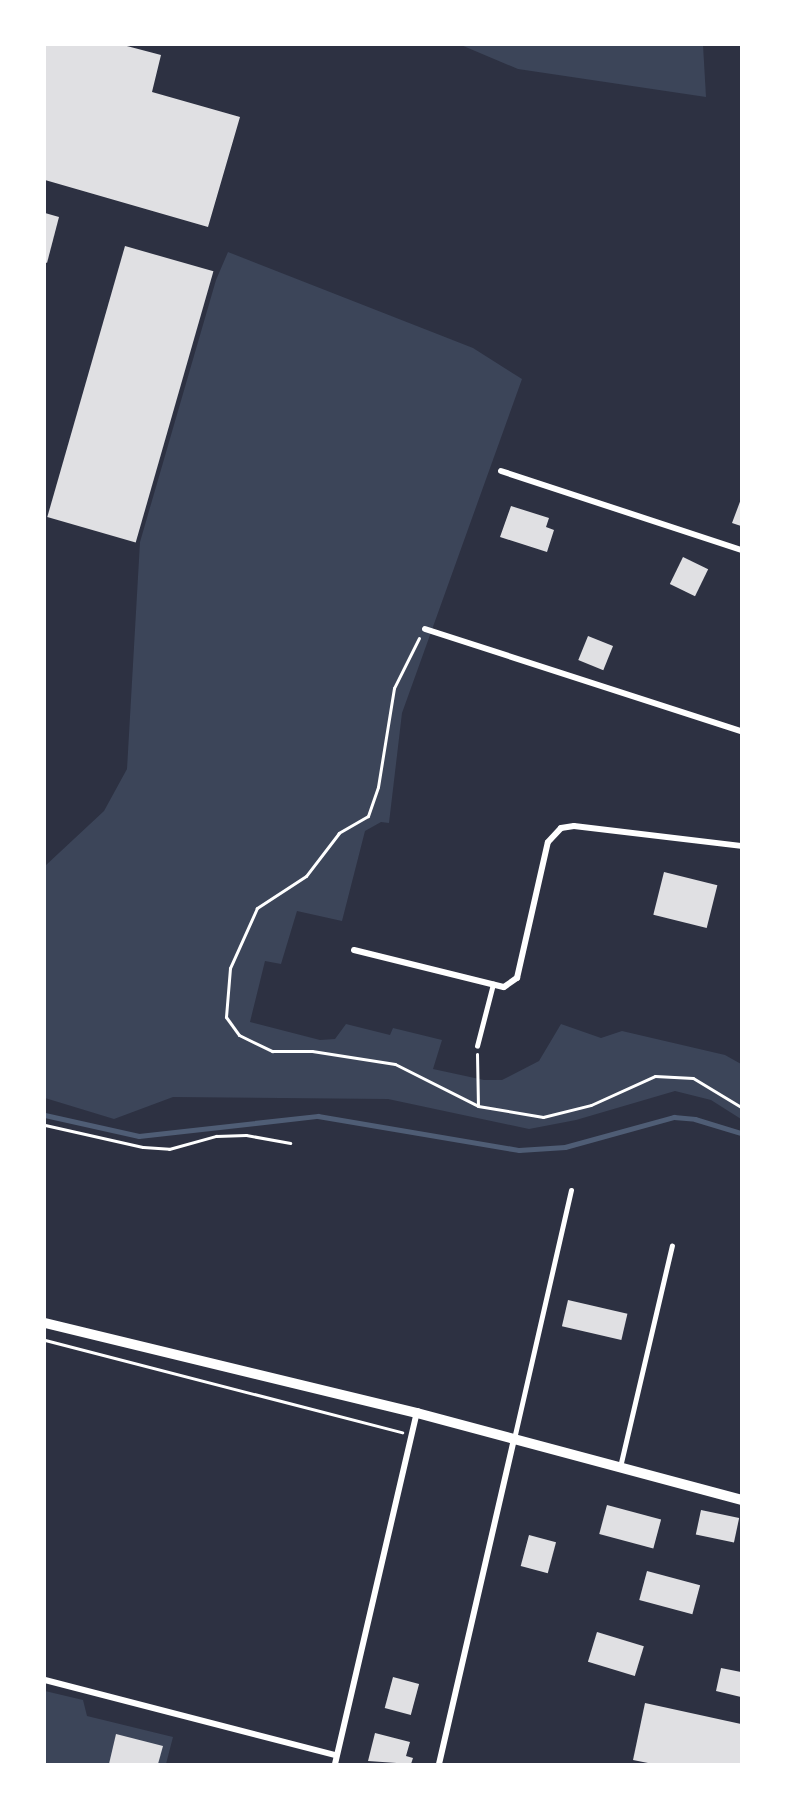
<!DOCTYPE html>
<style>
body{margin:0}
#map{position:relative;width:786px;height:1809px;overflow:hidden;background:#2d3142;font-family:"Titillium Web",sans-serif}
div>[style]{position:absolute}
.green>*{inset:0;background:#3c4559}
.stream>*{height:4.5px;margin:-2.25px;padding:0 2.25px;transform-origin:2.25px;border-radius:2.25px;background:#4f5d75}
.building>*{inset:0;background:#e0e0e3;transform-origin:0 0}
.path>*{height:3px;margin:-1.5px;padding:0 1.5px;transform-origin:1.5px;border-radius:1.5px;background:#fff}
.service>*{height:4.5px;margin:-2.25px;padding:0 2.25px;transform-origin:2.25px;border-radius:2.25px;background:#fff}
.minor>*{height:6px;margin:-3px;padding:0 3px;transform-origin:3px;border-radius:3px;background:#fff}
.tertiary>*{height:10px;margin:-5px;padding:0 5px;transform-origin:5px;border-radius:5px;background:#fff}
span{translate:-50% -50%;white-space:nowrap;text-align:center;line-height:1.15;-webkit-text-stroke:6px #fff;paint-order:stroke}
.frame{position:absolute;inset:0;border:46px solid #fff;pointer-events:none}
</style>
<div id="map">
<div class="green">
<i style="clip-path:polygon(461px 45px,703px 45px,706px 97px,518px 69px)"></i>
<i style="clip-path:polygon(228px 252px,473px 348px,522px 379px,402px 713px,389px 823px,381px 822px,365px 831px,342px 921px,297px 911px,281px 964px,265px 961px,250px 1022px,320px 1040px,335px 1039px,346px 1024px,390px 1035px,393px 1028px,442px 1040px,433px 1069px,484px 1080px,502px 1080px,539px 1061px,561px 1024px,601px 1038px,622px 1031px,725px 1055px,741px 1064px,741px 1119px,711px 1100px,675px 1091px,576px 1120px,529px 1129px,388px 1099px,173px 1097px,114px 1119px,45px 1098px,45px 866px,104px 811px,127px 769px,140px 542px,216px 280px)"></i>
<i style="clip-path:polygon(45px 1691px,83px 1700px,87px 1716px,173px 1737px,166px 1764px,45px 1764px)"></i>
</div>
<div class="stream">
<i style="left:45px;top:1115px;width:96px;rotate:12.6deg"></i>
<i style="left:139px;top:1136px;width:180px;rotate:-6.4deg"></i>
<i style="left:318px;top:1116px;width:204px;rotate:9.6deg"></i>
<i style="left:519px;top:1150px;width:46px;rotate:-3.7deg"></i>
<i style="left:565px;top:1147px;width:113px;rotate:-15.4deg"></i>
<i style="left:674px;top:1117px;width:21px;rotate:5deg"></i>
<i style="left:695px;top:1119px;width:48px;rotate:16.9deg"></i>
</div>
<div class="building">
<i style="clip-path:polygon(45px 45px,123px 45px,161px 55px,152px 92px,240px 117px,208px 227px,45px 180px)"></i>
<i style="clip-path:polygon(45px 213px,59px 217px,47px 263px,45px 262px)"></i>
<i style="left:125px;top:246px;width:92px;height:282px;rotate:16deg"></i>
<i style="clip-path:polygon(741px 499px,741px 526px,732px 523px)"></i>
<i style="clip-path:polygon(511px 506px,549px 518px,546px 527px,554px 530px,547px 552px,500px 537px)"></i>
<i style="left:683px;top:557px;width:28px;height:30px;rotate:26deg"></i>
<i style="left:588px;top:636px;width:27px;height:26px;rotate:22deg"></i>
<i style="left:664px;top:872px;width:55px;height:44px;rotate:14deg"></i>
<i style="left:568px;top:1300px;width:61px;height:27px;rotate:13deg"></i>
<i style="left:607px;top:1505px;width:56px;height:30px;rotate:15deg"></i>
<i style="left:701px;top:1510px;width:39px;height:25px;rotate:12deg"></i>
<i style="left:529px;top:1535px;width:28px;height:32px;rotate:15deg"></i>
<i style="left:647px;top:1571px;width:55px;height:30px;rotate:15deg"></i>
<i style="left:597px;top:1632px;width:49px;height:31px;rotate:17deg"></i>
<i style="clip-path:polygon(721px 1668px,741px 1672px,741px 1697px,716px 1691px)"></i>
<i style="left:393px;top:1677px;width:27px;height:32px;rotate:15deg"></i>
<i style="clip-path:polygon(645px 1703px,741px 1724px,741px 1764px,653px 1764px,633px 1760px)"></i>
<i style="clip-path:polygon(375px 1733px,410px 1742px,406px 1756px,413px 1758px,411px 1764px,368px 1761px)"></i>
<i style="clip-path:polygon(116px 1734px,163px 1746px,158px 1764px,109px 1764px)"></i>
</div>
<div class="path">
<i style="left:419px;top:638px;width:56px;rotate:116.6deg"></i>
<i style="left:394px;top:688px;width:100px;rotate:99.2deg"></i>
<i style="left:378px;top:787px;width:31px;rotate:109deg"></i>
<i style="left:368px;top:816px;width:34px;rotate:150deg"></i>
<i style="left:339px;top:833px;width:54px;rotate:127.5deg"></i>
<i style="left:306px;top:876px;width:59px;rotate:146.9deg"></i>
<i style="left:257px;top:908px;width:66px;rotate:114.2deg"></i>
<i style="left:230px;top:968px;width:49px;rotate:94.7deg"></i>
<i style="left:226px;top:1017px;width:22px;rotate:54deg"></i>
<i style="left:239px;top:1035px;width:37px;rotate:26deg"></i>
<i style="left:272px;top:1051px;width:40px"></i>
<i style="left:312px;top:1051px;width:84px;rotate:8.9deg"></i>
<i style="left:395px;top:1064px;width:93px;rotate:26.8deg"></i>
<i style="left:478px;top:1106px;width:66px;rotate:9.6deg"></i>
<i style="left:543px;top:1117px;width:49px;rotate:-14deg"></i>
<i style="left:591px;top:1105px;width:70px;rotate:-24.4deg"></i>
<i style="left:655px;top:1076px;width:38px;rotate:3deg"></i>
<i style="left:693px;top:1078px;width:56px;rotate:31.1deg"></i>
<i style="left:477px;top:1054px;width:51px;rotate:88.9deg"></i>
<i style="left:45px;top:1125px;width:100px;rotate:12.7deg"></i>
<i style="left:143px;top:1147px;width:26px;rotate:4deg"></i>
<i style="left:169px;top:1149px;width:49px;rotate:-15.5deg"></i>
<i style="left:216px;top:1136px;width:30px;rotate:-2deg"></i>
<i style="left:246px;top:1135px;width:45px;rotate:10.3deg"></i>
<i style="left:45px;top:1340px;width:369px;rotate:14.5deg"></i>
</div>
<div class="service">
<i style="left:477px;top:1046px;width:64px;rotate:-75.5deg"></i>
<i style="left:514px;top:1439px;width:255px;rotate:-77.1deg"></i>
<i style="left:620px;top:1467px;width:227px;rotate:-76.8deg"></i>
</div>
<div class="minor">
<i style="left:501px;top:471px;width:253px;rotate:18.2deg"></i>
<i style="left:425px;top:629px;width:332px;rotate:17.9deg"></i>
<i style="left:354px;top:950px;width:154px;rotate:13.9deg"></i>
<i style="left:504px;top:987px;width:16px;rotate:-35deg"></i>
<i style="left:517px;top:978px;width:139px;rotate:-77.2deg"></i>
<i style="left:548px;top:842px;width:19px;rotate:-47deg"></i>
<i style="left:561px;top:828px;width:13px;rotate:-9deg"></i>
<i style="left:574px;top:826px;width:168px;rotate:6.8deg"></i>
<i style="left:45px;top:1680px;width:301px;rotate:14.5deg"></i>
<i style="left:335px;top:1764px;width:360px;rotate:-76.9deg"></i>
<i style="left:439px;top:1764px;width:334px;rotate:-77deg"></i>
</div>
<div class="tertiary">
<i style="left:45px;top:1323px;width:383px;rotate:13.6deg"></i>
<i style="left:417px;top:1413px;width:335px;rotate:15deg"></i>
</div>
<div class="frame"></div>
</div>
